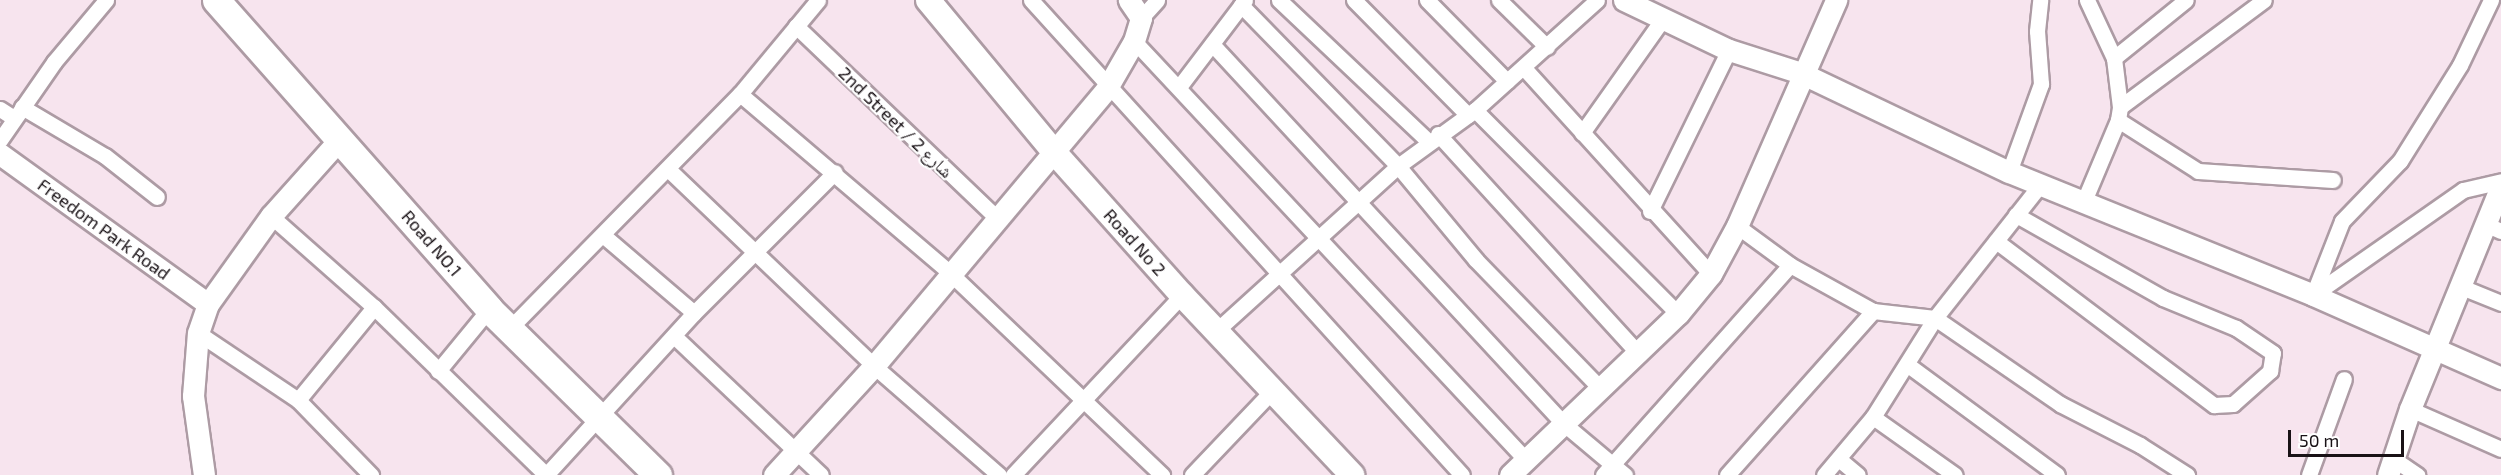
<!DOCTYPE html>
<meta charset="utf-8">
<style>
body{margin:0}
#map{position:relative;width:2501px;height:475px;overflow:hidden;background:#f7e4ee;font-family:"Exo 2","Noto Naskh Arabic",sans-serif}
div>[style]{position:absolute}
.roads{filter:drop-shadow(2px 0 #ad9ba4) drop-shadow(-2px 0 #ad9ba4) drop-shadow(0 2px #ad9ba4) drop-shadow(0 -2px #ad9ba4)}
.street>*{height:15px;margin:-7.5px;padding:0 7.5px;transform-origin:7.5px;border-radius:7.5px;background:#fff}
.secondary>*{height:21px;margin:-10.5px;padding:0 10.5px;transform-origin:10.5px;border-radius:10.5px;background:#fff}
.primary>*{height:24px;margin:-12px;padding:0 12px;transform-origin:12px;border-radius:12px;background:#fff}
.highway>*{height:27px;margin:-13.5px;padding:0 13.5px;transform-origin:13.5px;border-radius:13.5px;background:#fff}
span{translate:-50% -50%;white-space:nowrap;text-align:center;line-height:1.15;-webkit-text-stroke:4.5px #fff;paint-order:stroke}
.street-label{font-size:18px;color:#191216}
.scale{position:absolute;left:2288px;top:430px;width:116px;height:27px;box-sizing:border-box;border:3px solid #191216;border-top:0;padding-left:8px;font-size:18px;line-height:21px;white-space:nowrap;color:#191216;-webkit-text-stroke:4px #fff;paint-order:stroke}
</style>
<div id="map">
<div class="roads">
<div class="street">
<i style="left:1031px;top:0;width:641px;rotate:47.78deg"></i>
<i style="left:1279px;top:0;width:205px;rotate:43.4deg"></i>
<i style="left:1354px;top:0;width:162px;rotate:45.3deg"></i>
<i style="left:1427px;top:0;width:114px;rotate:45.4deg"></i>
<i style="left:1499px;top:0;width:67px;rotate:44.4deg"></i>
<i style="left:1241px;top:5px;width:225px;rotate:45.7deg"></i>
<i style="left:1398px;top:166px;width:122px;rotate:50.3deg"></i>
<i style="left:1476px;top:260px;width:177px;rotate:45.9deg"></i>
<i style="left:1141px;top:18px;width:24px;rotate:-48deg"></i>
<i style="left:796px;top:26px;width:278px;rotate:43.7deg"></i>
<i style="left:1134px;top:41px;width:572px;rotate:46.91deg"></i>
<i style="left:1212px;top:44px;width:517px;rotate:47.2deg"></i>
<i style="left:1563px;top:423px;width:81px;rotate:40deg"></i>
<i style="left:2114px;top:58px;width:92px;rotate:-38.9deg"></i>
<i style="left:1524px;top:68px;width:278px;rotate:47.8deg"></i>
<i style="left:1179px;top:87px;width:109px;rotate:-52.8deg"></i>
<i style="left:740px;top:94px;width:276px;rotate:40.4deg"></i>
<i style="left:950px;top:273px;width:293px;rotate:43.6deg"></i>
<i style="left:22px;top:107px;width:96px;rotate:30.6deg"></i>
<i style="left:105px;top:156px;width:66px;rotate:38.3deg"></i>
<i style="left:2120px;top:107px;width:179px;rotate:-36.6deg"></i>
<i style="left:0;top:109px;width:17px;rotate:33deg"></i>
<i style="left:1475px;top:110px;width:288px;rotate:45.1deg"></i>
<i style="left:2118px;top:120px;width:95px;rotate:32.5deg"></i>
<i style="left:2198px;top:171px;width:135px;rotate:3.8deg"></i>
<i style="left:1582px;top:133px;width:138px;rotate:-54.7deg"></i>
<i style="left:1438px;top:134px;width:295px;rotate:47.6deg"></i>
<i style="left:0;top:140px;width:95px;rotate:-55.3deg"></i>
<i style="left:54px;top:62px;width:81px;rotate:-50deg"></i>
<i style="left:668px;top:169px;width:285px;rotate:43.7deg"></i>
<i style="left:874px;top:366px;width:166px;rotate:41.1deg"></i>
<i style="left:2009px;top:172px;width:94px;rotate:-70deg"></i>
<i style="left:2041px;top:84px;width:53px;rotate:-94.3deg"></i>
<i style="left:2037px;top:31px;width:31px;rotate:-84deg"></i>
<i style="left:2084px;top:201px;width:88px;rotate:-67.2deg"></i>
<i style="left:2118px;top:120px;width:13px;rotate:-81deg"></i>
<i style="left:2120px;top:107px;width:49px;rotate:-97deg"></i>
<i style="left:2114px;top:58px;width:64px;rotate:-115deg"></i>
<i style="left:1650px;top:211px;width:179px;rotate:-63.9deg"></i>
<i style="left:271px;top:216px;width:137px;rotate:41.5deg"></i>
<i style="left:374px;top:307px;width:240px;rotate:44.3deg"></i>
<i style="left:2485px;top:224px;width:17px;rotate:24deg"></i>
<i style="left:1737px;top:226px;width:66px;rotate:36.3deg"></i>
<i style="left:1790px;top:265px;width:95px;rotate:29deg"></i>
<i style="left:1873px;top:311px;width:62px;rotate:6.4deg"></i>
<i style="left:1935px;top:318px;width:152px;rotate:34.5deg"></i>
<i style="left:2060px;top:404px;width:90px;rotate:27.1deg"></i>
<i style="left:2140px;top:445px;width:56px;rotate:32.6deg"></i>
<i style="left:604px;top:236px;width:118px;rotate:40.5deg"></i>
<i style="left:1996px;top:241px;width:273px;rotate:37deg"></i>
<i style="left:2214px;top:405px;width:19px;rotate:-3deg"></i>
<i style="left:2233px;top:404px;width:50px;rotate:-41.7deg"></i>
<i style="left:2270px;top:371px;width:18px;rotate:-81deg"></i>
<i style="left:2273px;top:353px;width:45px;rotate:-146deg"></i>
<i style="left:2236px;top:328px;width:79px;rotate:-157.7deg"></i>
<i style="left:2163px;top:298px;width:169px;rotate:-150.5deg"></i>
<i style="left:2459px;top:286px;width:45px;rotate:22deg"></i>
<i style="left:2313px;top:295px;width:79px;rotate:-68.6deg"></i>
<i style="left:2342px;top:221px;width:83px;rotate:-46deg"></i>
<i style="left:2400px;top:161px;width:113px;rotate:-58deg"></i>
<i style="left:2460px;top:65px;width:72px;rotate:-64.5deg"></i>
<i style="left:2313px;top:295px;width:183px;rotate:-35deg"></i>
<i style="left:2463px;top:190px;width:39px;rotate:-13deg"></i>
<i style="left:509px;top:329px;width:330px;rotate:-45.5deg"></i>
<i style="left:740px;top:94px;width:122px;rotate:-50.3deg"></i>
<i style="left:1216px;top:331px;width:246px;rotate:-42.2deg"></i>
<i style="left:1398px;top:166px;width:95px;rotate:-36deg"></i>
<i style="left:1475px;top:110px;width:164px;rotate:-42deg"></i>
<i style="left:198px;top:333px;width:120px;rotate:33.8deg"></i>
<i style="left:298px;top:400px;width:105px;rotate:45.8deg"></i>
<i style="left:674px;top:336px;width:202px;rotate:43.4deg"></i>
<i style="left:1908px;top:365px;width:185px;rotate:36.4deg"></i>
<i style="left:438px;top:371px;width:80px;rotate:-50.6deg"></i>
<i style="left:298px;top:400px;width:120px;rotate:-50.7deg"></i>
<i style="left:2410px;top:409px;width:99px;rotate:23.7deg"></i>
<i style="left:1873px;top:417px;width:100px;rotate:35.3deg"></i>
<i style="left:1840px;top:460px;width:23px;rotate:40deg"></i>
<i style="left:2395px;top:460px;width:27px;rotate:34deg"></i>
<i style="left:546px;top:475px;width:219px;rotate:-47.6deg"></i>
<i style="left:694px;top:313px;width:199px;rotate:-45deg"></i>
<i style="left:1013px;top:475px;width:247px;rotate:-46.8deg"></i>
<i style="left:1192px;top:475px;width:116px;rotate:-46.4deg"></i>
<i style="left:1603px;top:475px;width:281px;rotate:-48.3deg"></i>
<i style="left:1727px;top:475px;width:220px;rotate:-48.3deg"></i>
<i style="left:1824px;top:475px;width:76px;rotate:-49.8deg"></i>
<i style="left:1873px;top:417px;width:117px;rotate:-57.9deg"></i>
<i style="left:1935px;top:318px;width:171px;rotate:-51.7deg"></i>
<i style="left:2309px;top:475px;width:102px;rotate:-70deg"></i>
</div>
<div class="secondary">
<i style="left:1624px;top:0;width:116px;rotate:25.5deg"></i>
<i style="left:1729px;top:50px;width:76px;rotate:17.7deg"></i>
<i style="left:1801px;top:73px;width:230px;rotate:25.5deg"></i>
<i style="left:2009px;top:172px;width:328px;rotate:22deg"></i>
<i style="left:2313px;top:295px;width:206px;rotate:23.8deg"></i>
<i style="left:0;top:154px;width:256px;rotate:35.8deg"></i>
<i style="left:204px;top:475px;width:80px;rotate:-97.9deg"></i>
<i style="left:193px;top:396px;width:63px;rotate:-85.5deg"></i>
<i style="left:198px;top:333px;width:31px;rotate:-71deg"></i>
<i style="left:208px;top:304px;width:108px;rotate:-54.4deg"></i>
<i style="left:271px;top:216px;width:105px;rotate:-48.1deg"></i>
<i style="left:774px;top:475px;width:148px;rotate:-47.5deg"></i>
<i style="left:874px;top:366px;width:363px;rotate:-50deg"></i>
<i style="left:1107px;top:88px;width:54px;rotate:-60.1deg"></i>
<i style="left:1134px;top:41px;width:24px;rotate:-73deg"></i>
<i style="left:1141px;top:18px;width:22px;rotate:-124deg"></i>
<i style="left:1510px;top:475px;width:233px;rotate:-43.8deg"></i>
<i style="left:1678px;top:314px;width:52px;rotate:-50.5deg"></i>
<i style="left:1711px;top:274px;width:55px;rotate:-61.6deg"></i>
<i style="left:1737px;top:226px;width:247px;rotate:-66.3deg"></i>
<i style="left:2388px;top:475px;width:70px;rotate:-71.6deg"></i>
<i style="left:2410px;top:409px;width:241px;rotate:-67.8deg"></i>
</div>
<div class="primary">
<i style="left:928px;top:0;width:197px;rotate:50.3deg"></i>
<i style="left:1054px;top:152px;width:192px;rotate:48.2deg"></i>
<i style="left:1182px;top:295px;width:248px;rotate:46.6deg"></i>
</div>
<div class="highway">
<i style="left:216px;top:0;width:412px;rotate:48.5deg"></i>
<i style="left:489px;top:309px;width:237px;rotate:44.5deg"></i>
</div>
</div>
<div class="street-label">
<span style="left:896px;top:122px;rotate:44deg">2nd Street / شارع 2</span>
<span style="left:104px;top:229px;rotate:36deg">Freedom Park Road</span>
<span style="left:1135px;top:242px;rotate:48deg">Road No 2</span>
<span style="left:432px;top:243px;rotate:49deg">Road NO.1</span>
</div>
<div class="scale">50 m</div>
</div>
